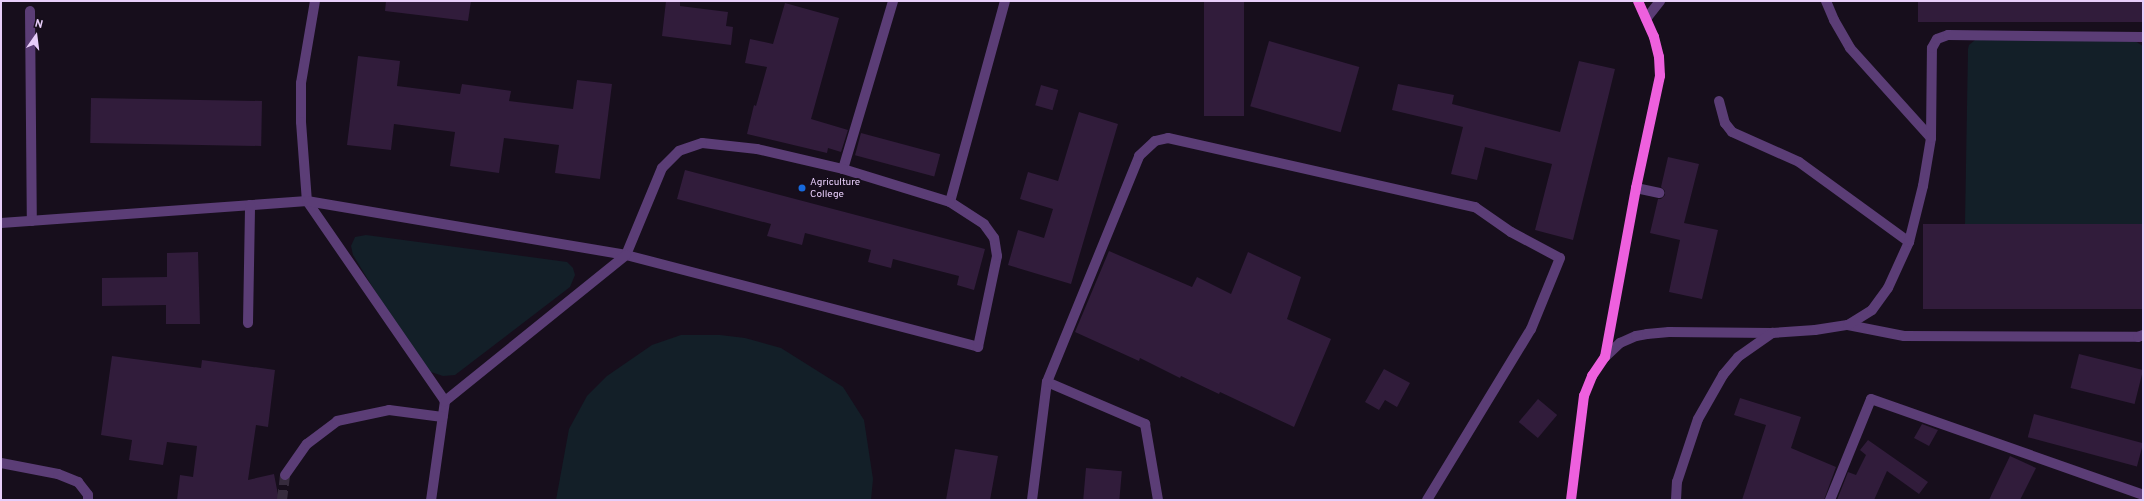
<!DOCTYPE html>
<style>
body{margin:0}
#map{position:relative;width:2144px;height:501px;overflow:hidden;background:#170e1c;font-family:Overpass,sans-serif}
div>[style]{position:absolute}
.green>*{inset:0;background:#131f28}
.building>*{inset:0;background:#311c3b;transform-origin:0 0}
.minor-tunnel>*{height:10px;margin-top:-5px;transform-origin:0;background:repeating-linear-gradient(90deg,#362b3d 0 10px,transparent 0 15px)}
.minor>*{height:10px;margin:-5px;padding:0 5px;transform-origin:5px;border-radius:5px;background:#5b3d76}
.major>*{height:10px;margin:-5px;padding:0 5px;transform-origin:5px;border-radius:5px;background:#ee60de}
.dots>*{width:11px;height:11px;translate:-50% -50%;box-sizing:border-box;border:2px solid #170e1c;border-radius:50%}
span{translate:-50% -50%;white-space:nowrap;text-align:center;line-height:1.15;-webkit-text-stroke:4px #170e1c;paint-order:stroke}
.poi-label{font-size:10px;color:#e8cefa}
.left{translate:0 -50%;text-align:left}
.frame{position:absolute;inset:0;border:2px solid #e8cefa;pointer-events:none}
.north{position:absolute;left:16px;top:16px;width:40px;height:40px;-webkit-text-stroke:3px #170e1c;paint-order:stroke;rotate:14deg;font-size:11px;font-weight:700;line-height:16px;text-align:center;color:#e8cefa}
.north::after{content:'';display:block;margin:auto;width:14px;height:18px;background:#e8cefa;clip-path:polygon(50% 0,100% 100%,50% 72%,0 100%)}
</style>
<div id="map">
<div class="green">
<i style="clip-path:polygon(1975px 40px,2135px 41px,2143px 46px,2143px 225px,1965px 224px,1968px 49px,1969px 45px)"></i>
<i style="clip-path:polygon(366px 235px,567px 262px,573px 268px,575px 275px,570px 287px,455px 375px,443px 376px,428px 371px,416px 358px,353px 255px,351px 246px,355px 237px)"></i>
<i style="clip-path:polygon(681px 335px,720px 335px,745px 338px,781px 348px,843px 387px,864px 420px,873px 479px,871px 500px,556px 500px,569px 429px,587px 396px,607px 376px,652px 345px)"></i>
</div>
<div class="building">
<i style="clip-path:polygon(386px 1px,471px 1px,468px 21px,385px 11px)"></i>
<i style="clip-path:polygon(666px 1px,680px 2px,680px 6px,728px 12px,726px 26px,733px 27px,731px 45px,662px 36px)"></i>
<i style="left:1204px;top:1px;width:40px;height:115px"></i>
<i style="left:1918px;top:1px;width:225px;height:21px"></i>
<i style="clip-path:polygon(785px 3px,839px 18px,811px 119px,848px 130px,841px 152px,828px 148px,827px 153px,747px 134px,754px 105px,756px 106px,767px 67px,745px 63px,750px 39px,773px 44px)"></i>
<i style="left:1269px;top:41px;width:94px;height:68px;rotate:16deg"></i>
<i style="clip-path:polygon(358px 56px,400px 61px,397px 86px,460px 94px,462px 84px,511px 91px,509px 101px,573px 109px,577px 80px,612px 84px,600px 179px,555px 173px,559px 145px,504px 138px,499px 173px,450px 166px,455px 132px,394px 124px,391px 150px,347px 145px)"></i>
<i style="clip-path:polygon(1579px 61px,1615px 69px,1573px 240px,1535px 230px,1552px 164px,1485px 147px,1477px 180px,1451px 174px,1463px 127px,1392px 110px,1398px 84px,1454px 95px,1452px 104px,1560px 132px)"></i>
<i style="left:1041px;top:85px;width:18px;height:21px;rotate:16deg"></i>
<i style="left:91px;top:98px;width:171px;height:45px;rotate:1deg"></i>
<i style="clip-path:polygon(1079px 112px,1118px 124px,1071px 284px,1008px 265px,1018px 230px,1044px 238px,1053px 209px,1020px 199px,1028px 172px,1058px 181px)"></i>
<i style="left:861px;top:133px;width:82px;height:23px;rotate:15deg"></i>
<i style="clip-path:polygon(1668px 157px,1699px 164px,1684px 223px,1718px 230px,1702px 299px,1669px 292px,1680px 240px,1650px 233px,1658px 199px,1661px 199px,1665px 195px,1665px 191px,1661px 187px)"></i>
<i style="clip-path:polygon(685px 170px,985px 249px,974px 290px,957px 285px,959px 276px,893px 259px,891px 268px,868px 262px,871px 250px,805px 233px,802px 245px,767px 236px,771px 224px,677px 199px)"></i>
<i style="left:1923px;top:224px;width:220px;height:85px"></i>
<i style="clip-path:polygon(1109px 251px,1192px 287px,1197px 277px,1231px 294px,1248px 252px,1301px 277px,1287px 319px,1331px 339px,1294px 427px,1220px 392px,1219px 394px,1181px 376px,1180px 378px,1140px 358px,1139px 361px,1075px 332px)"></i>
<i style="clip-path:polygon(198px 252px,200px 324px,166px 324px,166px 305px,102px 306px,102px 278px,167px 277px,167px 253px)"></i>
<i style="left:2079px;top:354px;width:66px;height:35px;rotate:14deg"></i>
<i style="clip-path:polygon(112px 356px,201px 368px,202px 360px,275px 370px,268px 427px,256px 425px,248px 480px,274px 474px,279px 500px,177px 500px,180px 475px,193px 477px,197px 446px,167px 442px,163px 465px,129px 460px,132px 440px,101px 435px)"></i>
<i style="clip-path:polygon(1384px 369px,1410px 383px,1397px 407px,1385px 400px,1379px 410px,1365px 402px)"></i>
<i style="clip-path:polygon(1740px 398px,1801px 417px,1791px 448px,1836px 467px,1824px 500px,1742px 500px,1766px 425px,1734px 415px)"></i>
<i style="left:1538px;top:399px;width:25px;height:30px;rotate:40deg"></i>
<i style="left:2034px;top:414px;width:113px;height:24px;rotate:15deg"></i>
<i style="clip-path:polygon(1922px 424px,1938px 430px,1929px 446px,1914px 438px)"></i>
<i style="clip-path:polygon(1868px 440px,1928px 482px,1919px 494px,1887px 471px,1874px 500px,1837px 500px,1848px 472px,1856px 475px,1866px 455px,1860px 450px)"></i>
<i style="clip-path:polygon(955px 449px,998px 456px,990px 500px,946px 500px)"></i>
<i style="clip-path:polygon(2010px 456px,2036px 468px,2020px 500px,1989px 500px)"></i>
<i style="left:1086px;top:468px;width:36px;height:32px;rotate:5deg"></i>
</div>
<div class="minor-tunnel">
<i style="left:282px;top:500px;width:25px;rotate:-83deg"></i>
</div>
<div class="minor">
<i style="left:315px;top:1px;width:83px;rotate:99.7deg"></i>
<i style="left:301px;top:83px;width:39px;rotate:90deg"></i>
<i style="left:301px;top:122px;width:79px;rotate:85.7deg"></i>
<i style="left:307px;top:201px;width:243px;rotate:55.4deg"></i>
<i style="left:445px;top:401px;width:100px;rotate:98deg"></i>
<i style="left:1826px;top:1px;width:21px;rotate:67deg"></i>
<i style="left:1834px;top:20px;width:32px;rotate:60deg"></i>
<i style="left:1850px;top:48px;width:121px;rotate:48deg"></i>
<i style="left:30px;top:11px;width:210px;rotate:89.5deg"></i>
<i style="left:1646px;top:19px;width:23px;rotate:-52deg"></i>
<i style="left:1719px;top:101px;width:23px;rotate:75deg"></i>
<i style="left:1725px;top:123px;width:11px;rotate:52deg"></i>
<i style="left:1732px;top:132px;width:73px;rotate:24.1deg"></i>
<i style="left:1799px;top:162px;width:136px;rotate:36deg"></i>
<i style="left:843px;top:169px;width:175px;rotate:-73.4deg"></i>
<i style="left:1636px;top:188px;width:24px;rotate:12deg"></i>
<i style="left:950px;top:202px;width:208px;rotate:-74.7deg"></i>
<i style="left:1px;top:223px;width:307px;rotate:-4.1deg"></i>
<i style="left:307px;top:201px;width:324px;rotate:9.6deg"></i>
<i style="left:626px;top:255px;width:364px;rotate:14.6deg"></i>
<i style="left:978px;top:347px;width:93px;rotate:-78.2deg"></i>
<i style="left:997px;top:256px;width:18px;rotate:-99deg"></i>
<i style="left:994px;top:238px;width:17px;rotate:-126deg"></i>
<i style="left:984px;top:224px;width:40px;rotate:-147.1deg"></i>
<i style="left:950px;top:202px;width:112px;rotate:-162.9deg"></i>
<i style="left:843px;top:169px;width:88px;rotate:-166.9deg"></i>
<i style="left:757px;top:149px;width:55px;rotate:-173.8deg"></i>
<i style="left:702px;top:143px;width:24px;rotate:161deg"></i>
<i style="left:679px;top:151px;width:24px;rotate:135deg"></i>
<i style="left:662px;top:168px;width:94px;rotate:112.5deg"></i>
<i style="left:626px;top:255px;width:233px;rotate:141.1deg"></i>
<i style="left:248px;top:323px;width:118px;rotate:-89deg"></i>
<i style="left:1848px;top:325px;width:57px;rotate:11.1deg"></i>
<i style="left:1904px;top:336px;width:234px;rotate:0.2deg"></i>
<i style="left:2138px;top:337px;width:5px;rotate:-22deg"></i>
<i style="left:1605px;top:357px;width:21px;rotate:-43deg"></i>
<i style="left:1620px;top:343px;width:17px;rotate:-24deg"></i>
<i style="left:1636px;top:336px;width:11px;rotate:-10deg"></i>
<i style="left:1647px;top:334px;width:22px;rotate:-5deg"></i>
<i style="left:1669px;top:332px;width:103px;rotate:0.6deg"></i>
<i style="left:1772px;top:333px;width:43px;rotate:-4deg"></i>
<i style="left:1815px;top:330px;width:33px;rotate:-9deg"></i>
<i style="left:1848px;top:325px;width:28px;rotate:-32deg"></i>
<i style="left:1872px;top:310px;width:27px;rotate:-54deg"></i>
<i style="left:1888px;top:288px;width:51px;rotate:-65.5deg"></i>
<i style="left:1909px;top:242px;width:58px;rotate:-76deg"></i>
<i style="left:1923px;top:186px;width:49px;rotate:-80.5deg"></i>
<i style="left:1931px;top:138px;width:90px;rotate:-89.4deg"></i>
<i style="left:1932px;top:48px;width:10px;rotate:-61deg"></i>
<i style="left:1937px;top:39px;width:12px;rotate:-20deg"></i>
<i style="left:1948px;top:35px;width:195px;rotate:0.6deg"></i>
<i style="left:1047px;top:382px;width:107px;rotate:23.2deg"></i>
<i style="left:1145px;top:424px;width:77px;rotate:80.3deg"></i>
<i style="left:1px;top:463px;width:58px;rotate:10.9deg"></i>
<i style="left:58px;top:474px;width:22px;rotate:22deg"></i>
<i style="left:78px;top:482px;width:16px;rotate:52deg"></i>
<i style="left:88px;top:495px;width:5px;rotate:90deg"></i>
<i style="left:285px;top:475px;width:38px;rotate:-55deg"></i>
<i style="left:307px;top:444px;width:38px;rotate:-37deg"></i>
<i style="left:337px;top:421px;width:53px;rotate:-11.9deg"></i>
<i style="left:389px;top:410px;width:54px;rotate:7.4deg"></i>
<i style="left:1032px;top:500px;width:119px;rotate:-82.8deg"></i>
<i style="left:1047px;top:382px;width:244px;rotate:-67.8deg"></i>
<i style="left:1139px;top:156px;width:22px;rotate:-43deg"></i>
<i style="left:1155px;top:141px;width:13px;rotate:-13deg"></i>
<i style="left:1168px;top:138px;width:315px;rotate:12.7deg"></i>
<i style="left:1475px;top:207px;width:44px;rotate:34.8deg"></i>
<i style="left:1511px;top:232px;width:55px;rotate:28deg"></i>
<i style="left:1560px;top:258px;width:77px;rotate:112.2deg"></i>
<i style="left:1531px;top:329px;width:200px;rotate:121.3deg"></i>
<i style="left:1676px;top:500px;width:18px;rotate:-87deg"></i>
<i style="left:1677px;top:482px;width:66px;rotate:-71.6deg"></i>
<i style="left:1698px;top:419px;width:51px;rotate:-60.4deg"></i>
<i style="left:1723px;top:375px;width:23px;rotate:-50deg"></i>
<i style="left:1738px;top:357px;width:42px;rotate:-35.2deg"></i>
<i style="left:1830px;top:500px;width:109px;rotate:-67.9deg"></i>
<i style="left:1871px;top:399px;width:288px;rotate:19.4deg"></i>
</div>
<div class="major">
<i style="left:1571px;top:500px;width:105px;rotate:-82.9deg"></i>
<i style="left:1584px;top:396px;width:22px;rotate:-68deg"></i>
<i style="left:1592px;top:376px;width:23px;rotate:-56deg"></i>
<i style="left:1605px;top:357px;width:172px;rotate:-79.6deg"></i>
<i style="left:1636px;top:188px;width:115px;rotate:-77.9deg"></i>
<i style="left:1660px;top:76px;width:19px;rotate:-93deg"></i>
<i style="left:1659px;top:57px;width:21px;rotate:-104deg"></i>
<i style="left:1654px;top:37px;width:39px;rotate:-114deg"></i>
</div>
<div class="dots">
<i style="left:802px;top:188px;background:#1769dd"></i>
</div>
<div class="poi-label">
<span class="left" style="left:810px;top:188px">Agriculture<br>College</span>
</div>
<div class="frame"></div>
<div class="north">N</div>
</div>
